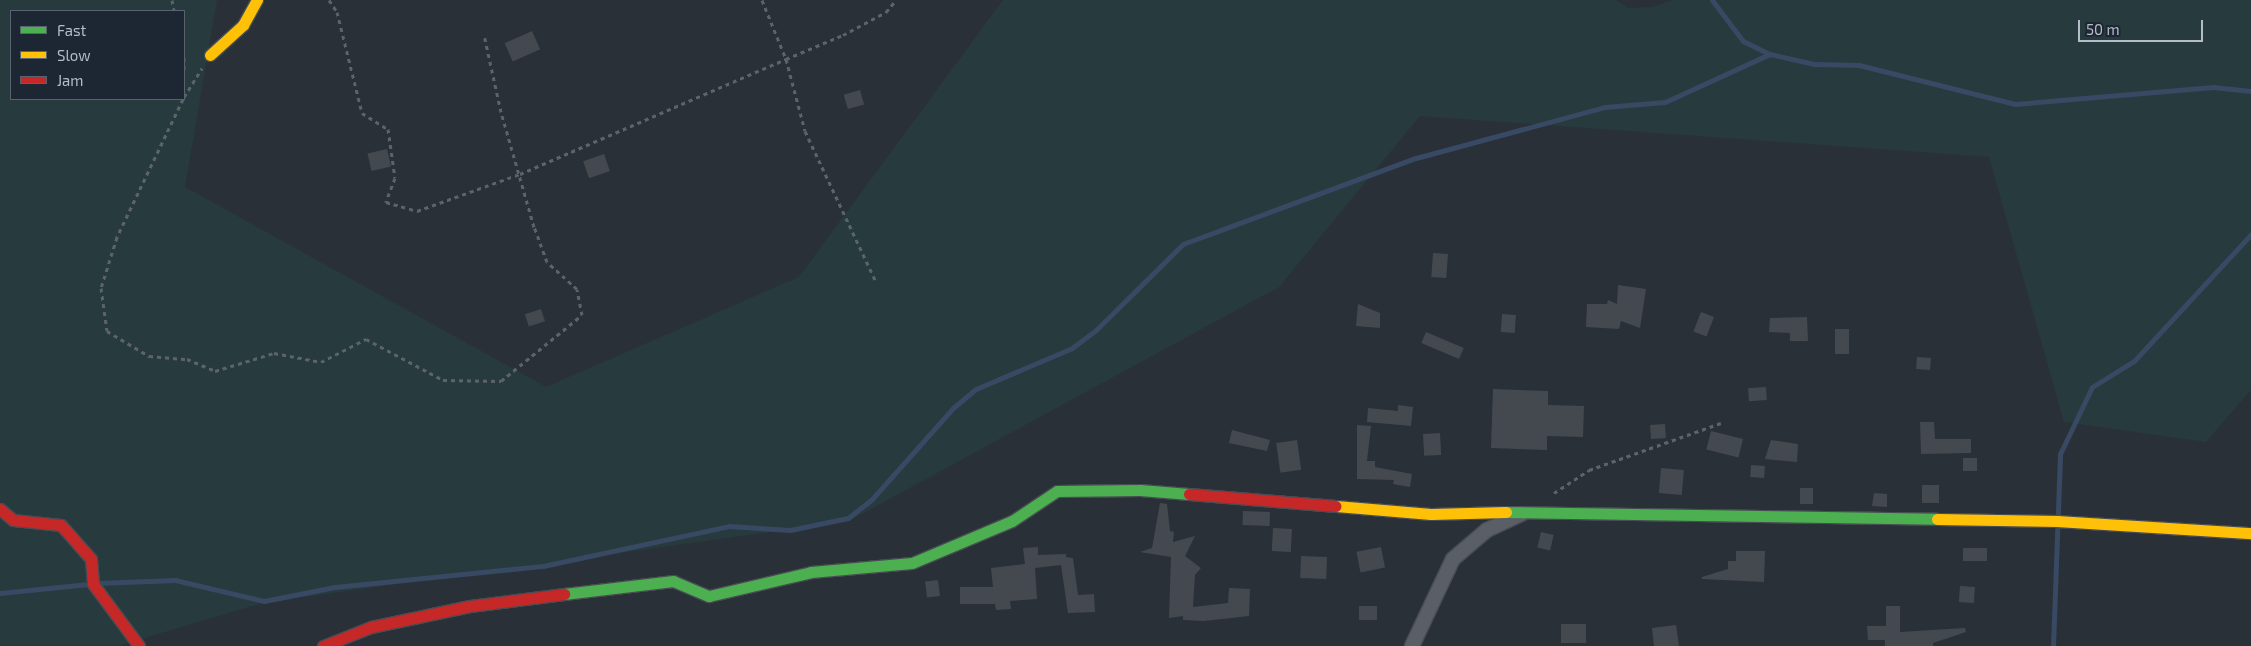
<!DOCTYPE html>
<style>
body{margin:0}
#map{position:relative;width:2251px;height:646px;overflow:hidden;background:#2a3038;font-family:"Exo 2",sans-serif}
div>[style]{position:absolute}
.green>*{inset:0;background:#273a3e}
.stream>*{height:5px;margin:-2.5px;padding:0 2.5px;transform-origin:2.5px;border-radius:2.5px;background:#384963}
.building>*{inset:0;background:#444950;transform-origin:0 0}
.path>*{height:3px;margin-top:-1.5px;transform-origin:0;background:repeating-linear-gradient(90deg,#5d636a 0 4px,transparent 0 8px)}
.roads{filter:drop-shadow(1px 0 #484c53) drop-shadow(-1px 0 #484c53) drop-shadow(0 1px #484c53) drop-shadow(0 -1px #484c53)}
.street>*{height:14px;margin:-7px;padding:0 7px;transform-origin:7px;border-radius:7px;background:#5a5e66}
.fast>*{height:11px;margin:-5.5px;padding:0 5.5px;transform-origin:5.5px;border-radius:5.5px;background:#4caf50}
.slow>*{height:11px;margin:-5.5px;padding:0 5.5px;transform-origin:5.5px;border-radius:5.5px;background:#ffc107}
.jam>*{height:11px;margin:-5.5px;padding:0 5.5px;transform-origin:5.5px;border-radius:5.5px;background:#c62828}
span{translate:-50% -50%;white-space:nowrap;text-align:center;line-height:1.15;-webkit-text-stroke:4.5px #1d2633;paint-order:stroke}
.legend{position:absolute;left:10px;top:10px;width:175px;height:90px;box-sizing:border-box;background:#1d2633;border:1px solid #59626f;margin:0;padding:6px 9px;list-style:none;font-size:15px;color:#b4bcc9}
.legend li{display:flex;align-items:center;gap:10px;height:25px}
.legend b{width:25px;border:1px solid #59626f}
.scale{position:absolute;left:2078px;top:20px;width:125px;height:22px;box-sizing:border-box;border:2px solid #b4bcc9;border-top:0;padding-left:6px;font-size:15px;line-height:18px;white-space:nowrap;color:#b4bcc9;-webkit-text-stroke:4px #1d2633;paint-order:stroke}
</style>
<div id="map">
<div class="green">
<i style="clip-path:polygon(evenodd,0 0,217px 0,185px 187px,546px 387px,799px 277px,1003px 0,1616px 0,1628px 8px,1653px 7px,1672px 0,2251px 0,2251px 390px,2206px 442px,2064px 422px,1989px 157px,1420px 116px,1279px 287px,849px 521px,262px 603px,118px 646px,0 646px,0 0,11px 11px,184px 11px,184px 99px,11px 99px,11px 11px)"></i>
</div>
<div class="stream">
<i style="left:1712px;top:0;width:51px;rotate:52.9deg"></i>
<i style="left:1743px;top:41px;width:30px;rotate:26deg"></i>
<i style="left:1770px;top:54px;width:45px;rotate:12.8deg"></i>
<i style="left:1814px;top:64px;width:45px;rotate:1.3deg"></i>
<i style="left:1859px;top:65px;width:161px;rotate:14deg"></i>
<i style="left:2015px;top:104px;width:199px;rotate:-4.9deg"></i>
<i style="left:2213px;top:87px;width:38px;rotate:6deg"></i>
<i style="left:98px;top:583px;width:77px;rotate:-2.2deg"></i>
<i style="left:175px;top:580px;width:91px;rotate:13.3deg"></i>
<i style="left:264px;top:601px;width:72px;rotate:-11.2deg"></i>
<i style="left:335px;top:587px;width:209px;rotate:-5.8deg"></i>
<i style="left:543px;top:566px;width:190px;rotate:-12.1deg"></i>
<i style="left:729px;top:526px;width:61px;rotate:3.8deg"></i>
<i style="left:790px;top:530px;width:59px;rotate:-11.7deg"></i>
<i style="left:848px;top:518px;width:31px;rotate:-38deg"></i>
<i style="left:872px;top:499px;width:122px;rotate:-48.3deg"></i>
<i style="left:953px;top:408px;width:30px;rotate:-40deg"></i>
<i style="left:976px;top:389px;width:104px;rotate:-23.1deg"></i>
<i style="left:1072px;top:348px;width:30px;rotate:-37deg"></i>
<i style="left:1096px;top:330px;width:122px;rotate:-44.7deg"></i>
<i style="left:1183px;top:244px;width:248px;rotate:-20.3deg"></i>
<i style="left:1416px;top:158px;width:196px;rotate:-15.1deg"></i>
<i style="left:1605px;top:107px;width:60px;rotate:-4.8deg"></i>
<i style="left:1665px;top:102px;width:115px;rotate:-24.6deg"></i>
<i style="left:0;top:593px;width:89px;rotate:-5.8deg"></i>
<i style="left:2053px;top:646px;width:192px;rotate:-87.9deg"></i>
<i style="left:2060px;top:454px;width:74px;rotate:-64.5deg"></i>
<i style="left:2092px;top:387px;width:49px;rotate:-31.8deg"></i>
<i style="left:2134px;top:361px;width:173px;rotate:-47.3deg"></i>
</div>
<div class="building">
<i style="left:532px;top:31px;width:20px;height:30px;rotate:66deg"></i>
<i style="left:860px;top:90px;width:15px;height:17px;rotate:74deg"></i>
<i style="left:387px;top:149px;width:18px;height:20px;rotate:77deg"></i>
<i style="left:604px;top:154px;width:18px;height:22px;rotate:71deg"></i>
<i style="left:1433px;top:253px;width:15px;height:24px;rotate:4deg"></i>
<i style="clip-path:polygon(1618px 285px,1646px 289px,1640px 328px,1621px 321px,1619px 329px,1586px 327px,1587px 304px,1607px 304px,1608px 300px,1617px 304px)"></i>
<i style="clip-path:polygon(1358px 304px,1380px 313px,1380px 328px,1356px 326px)"></i>
<i style="left:541px;top:309px;width:13px;height:17px;rotate:72deg"></i>
<i style="left:1701px;top:312px;width:14px;height:21px;rotate:21deg"></i>
<i style="left:1502px;top:314px;width:14px;height:18px;rotate:4deg"></i>
<i style="clip-path:polygon(1807px 317px,1808px 341px,1790px 341px,1790px 333px,1769px 332px,1770px 318px)"></i>
<i style="left:1835px;top:329px;width:14px;height:25px"></i>
<i style="left:1426px;top:332px;width:41px;height:12px;rotate:23deg"></i>
<i style="left:1917px;top:357px;width:14px;height:12px;rotate:4deg"></i>
<i style="left:1766px;top:387px;width:13px;height:18px;rotate:86deg"></i>
<i style="clip-path:polygon(1493px 389px,1548px 391px,1548px 405px,1584px 406px,1583px 437px,1547px 436px,1547px 450px,1491px 448px)"></i>
<i style="clip-path:polygon(1398px 405px,1413px 407px,1411px 426px,1367px 422px,1368px 408px,1398px 411px)"></i>
<i style="clip-path:polygon(1920px 422px,1934px 422px,1935px 439px,1971px 439px,1971px 453px,1921px 454px)"></i>
<i style="left:1665px;top:424px;width:14px;height:15px;rotate:86deg"></i>
<i style="clip-path:polygon(1357px 425px,1371px 426px,1367px 461px,1375px 461px,1375px 467px,1412px 474px,1410px 487px,1393px 484px,1394px 480px,1357px 479px)"></i>
<i style="clip-path:polygon(1232px 430px,1270px 440px,1267px 451px,1229px 443px)"></i>
<i style="left:1711px;top:431px;width:33px;height:19px;rotate:14deg"></i>
<i style="left:1440px;top:433px;width:22px;height:17px;rotate:87deg"></i>
<i style="left:1297px;top:440px;width:30px;height:21px;rotate:82deg"></i>
<i style="clip-path:polygon(1771px 440px,1798px 444px,1797px 462px,1765px 459px)"></i>
<i style="left:1963px;top:458px;width:14px;height:13px"></i>
<i style="left:1751px;top:465px;width:14px;height:12px;rotate:4deg"></i>
<i style="left:1661px;top:468px;width:23px;height:25px;rotate:5deg"></i>
<i style="left:1922px;top:485px;width:17px;height:18px"></i>
<i style="left:1800px;top:488px;width:13px;height:16px"></i>
<i style="clip-path:polygon(1874px 493px,1887px 494px,1887px 507px,1872px 506px)"></i>
<i style="clip-path:polygon(1160px 503px,1167px 504px,1170px 531px,1174px 532px,1173px 542px,1195px 536px,1185px 556px,1201px 568px,1195px 575px,1193px 607px,1228px 603px,1229px 588px,1250px 589px,1249px 616px,1204px 621px,1183px 620px,1183px 616px,1169px 618px,1171px 557px,1140px 552px,1152px 548px)"></i>
<i style="left:1243px;top:511px;width:27px;height:14px;rotate:2deg"></i>
<i style="left:1273px;top:528px;width:19px;height:23px;rotate:3deg"></i>
<i style="left:1541px;top:532px;width:13px;height:16px;rotate:13deg"></i>
<i style="clip-path:polygon(1038px 547px,1038px 555px,1066px 554px,1066px 557px,1073px 558px,1078px 595px,1094px 594px,1095px 612px,1068px 613px,1061px 565px,1035px 568px,1037px 599px,1010px 601px,1011px 609px,996px 610px,995px 604px,960px 604px,960px 587px,993px 587px,991px 568px,1025px 564px,1023px 548px)"></i>
<i style="left:1381px;top:547px;width:21px;height:25px;rotate:79deg"></i>
<i style="left:1963px;top:548px;width:24px;height:13px"></i>
<i style="clip-path:polygon(1736px 551px,1765px 551px,1764px 582px,1702px 579px,1702px 577px,1728px 569px,1728px 561px,1736px 561px)"></i>
<i style="left:1301px;top:556px;width:26px;height:22px;rotate:2deg"></i>
<i style="left:938px;top:580px;width:16px;height:13px;rotate:83deg"></i>
<i style="left:1960px;top:586px;width:15px;height:16px;rotate:4deg"></i>
<i style="left:1359px;top:606px;width:18px;height:14px"></i>
<i style="clip-path:polygon(1886px 606px,1900px 606px,1900px 632px,1965px 628px,1966px 632px,1933px 643px,1933px 646px,1885px 646px,1885px 640px,1868px 640px,1867px 626px,1886px 626px)"></i>
<i style="left:1561px;top:624px;width:25px;height:19px"></i>
<i style="clip-path:polygon(1676px 625px,1679px 646px,1654px 646px,1652px 628px)"></i>
</div>
<div class="path">
<i style="left:172px;top:0;width:11px;rotate:80deg"></i>
<i style="left:329px;top:0;width:14px;rotate:56deg"></i>
<i style="left:337px;top:12px;width:104px;rotate:76.1deg"></i>
<i style="left:362px;top:113px;width:31px;rotate:32deg"></i>
<i style="left:388px;top:129px;width:49px;rotate:81.9deg"></i>
<i style="left:395px;top:178px;width:26px;rotate:111deg"></i>
<i style="left:386px;top:202px;width:32px;rotate:16deg"></i>
<i style="left:417px;top:211px;width:109px;rotate:-19.8deg"></i>
<i style="left:520px;top:174px;width:290px;rotate:-23.4deg"></i>
<i style="left:786px;top:59px;width:74px;rotate:75.2deg"></i>
<i style="left:805px;top:131px;width:167px;rotate:64.8deg"></i>
<i style="left:762px;top:0;width:64px;rotate:67.9deg"></i>
<i style="left:786px;top:59px;width:62px;rotate:-22.8deg"></i>
<i style="left:843px;top:35px;width:49px;rotate:-28.1deg"></i>
<i style="left:886px;top:12px;width:16px;rotate:-50deg"></i>
<i style="left:184px;top:58px;width:11px;rotate:90deg"></i>
<i style="left:184px;top:97px;width:34px;rotate:-58deg"></i>
<i style="left:183px;top:99px;width:153px;rotate:115.6deg"></i>
<i style="left:117px;top:237px;width:53px;rotate:107.4deg"></i>
<i style="left:101px;top:288px;width:43px;rotate:82.1deg"></i>
<i style="left:107px;top:331px;width:49px;rotate:30.8deg"></i>
<i style="left:149px;top:356px;width:38px;rotate:5deg"></i>
<i style="left:187px;top:359px;width:30px;rotate:23deg"></i>
<i style="left:215px;top:371px;width:62px;rotate:-17deg"></i>
<i style="left:274px;top:353px;width:48px;rotate:10.8deg"></i>
<i style="left:321px;top:362px;width:51px;rotate:-27.1deg"></i>
<i style="left:366px;top:339px;width:87px;rotate:28deg"></i>
<i style="left:443px;top:380px;width:58px;rotate:1deg"></i>
<i style="left:501px;top:381px;width:104px;rotate:-39.2deg"></i>
<i style="left:582px;top:315px;width:26px;rotate:-101deg"></i>
<i style="left:577px;top:289px;width:40px;rotate:-138deg"></i>
<i style="left:547px;top:262px;width:37px;rotate:-110deg"></i>
<i style="left:534px;top:227px;width:120px;rotate:-106deg"></i>
<i style="left:501px;top:112px;width:79px;rotate:-102.4deg"></i>
<i style="left:1554px;top:493px;width:42px;rotate:-33.3deg"></i>
<i style="left:1589px;top:470px;width:140px;rotate:-19.6deg"></i>
</div>
<div class="roads">
<div class="street">
<i style="left:1412px;top:646px;width:96px;rotate:-64.8deg"></i>
<i style="left:1453px;top:559px;width:45px;rotate:-40.5deg"></i>
<i style="left:1487px;top:530px;width:38px;rotate:-25deg"></i>
</div>
<div class="fast">
<i style="left:1506px;top:512px;width:431px;rotate:0.9deg"></i>
<i style="left:564px;top:594px;width:110px;rotate:-6.8deg"></i>
<i style="left:673px;top:581px;width:39px;rotate:23deg"></i>
<i style="left:709px;top:596px;width:105px;rotate:-13.2deg"></i>
<i style="left:811px;top:572px;width:101px;rotate:-5.1deg"></i>
<i style="left:912px;top:563px;width:108px;rotate:-22.8deg"></i>
<i style="left:1012px;top:521px;width:54px;rotate:-33.7deg"></i>
<i style="left:1057px;top:491px;width:83px;rotate:-0.7deg"></i>
<i style="left:1140px;top:490px;width:49px;rotate:4.7deg"></i>
</div>
<div class="slow">
<i style="left:210px;top:55px;width:45px;rotate:-42.3deg"></i>
<i style="left:243px;top:25px;width:29px;rotate:-61deg"></i>
<i style="left:1336px;top:506px;width:95px;rotate:4.8deg"></i>
<i style="left:1431px;top:514px;width:75px;rotate:-1.5deg"></i>
<i style="left:1937px;top:519px;width:121px;rotate:0.9deg"></i>
<i style="left:2058px;top:521px;width:193px;rotate:3.6deg"></i>
</div>
<div class="jam">
<i style="left:1189px;top:494px;width:147px;rotate:4.7deg"></i>
<i style="left:0;top:509px;width:17px;rotate:40deg"></i>
<i style="left:13px;top:520px;width:48px;rotate:5.9deg"></i>
<i style="left:61px;top:525px;width:45px;rotate:48.6deg"></i>
<i style="left:91px;top:559px;width:25px;rotate:85deg"></i>
<i style="left:93px;top:584px;width:77px;rotate:53.4deg"></i>
<i style="left:323px;top:646px;width:52px;rotate:-21.6deg"></i>
<i style="left:371px;top:627px;width:101px;rotate:-12deg"></i>
<i style="left:470px;top:606px;width:95px;rotate:-7.3deg"></i>
</div>
</div>
<ul class="legend">
<li><b style="height:6px;background:#4caf50"></b>Fast</li>
<li><b style="height:6px;background:#ffc107"></b>Slow</li>
<li><b style="height:6px;background:#c62828"></b>Jam</li>
</ul>
<div class="scale">50 m</div>
</div>
